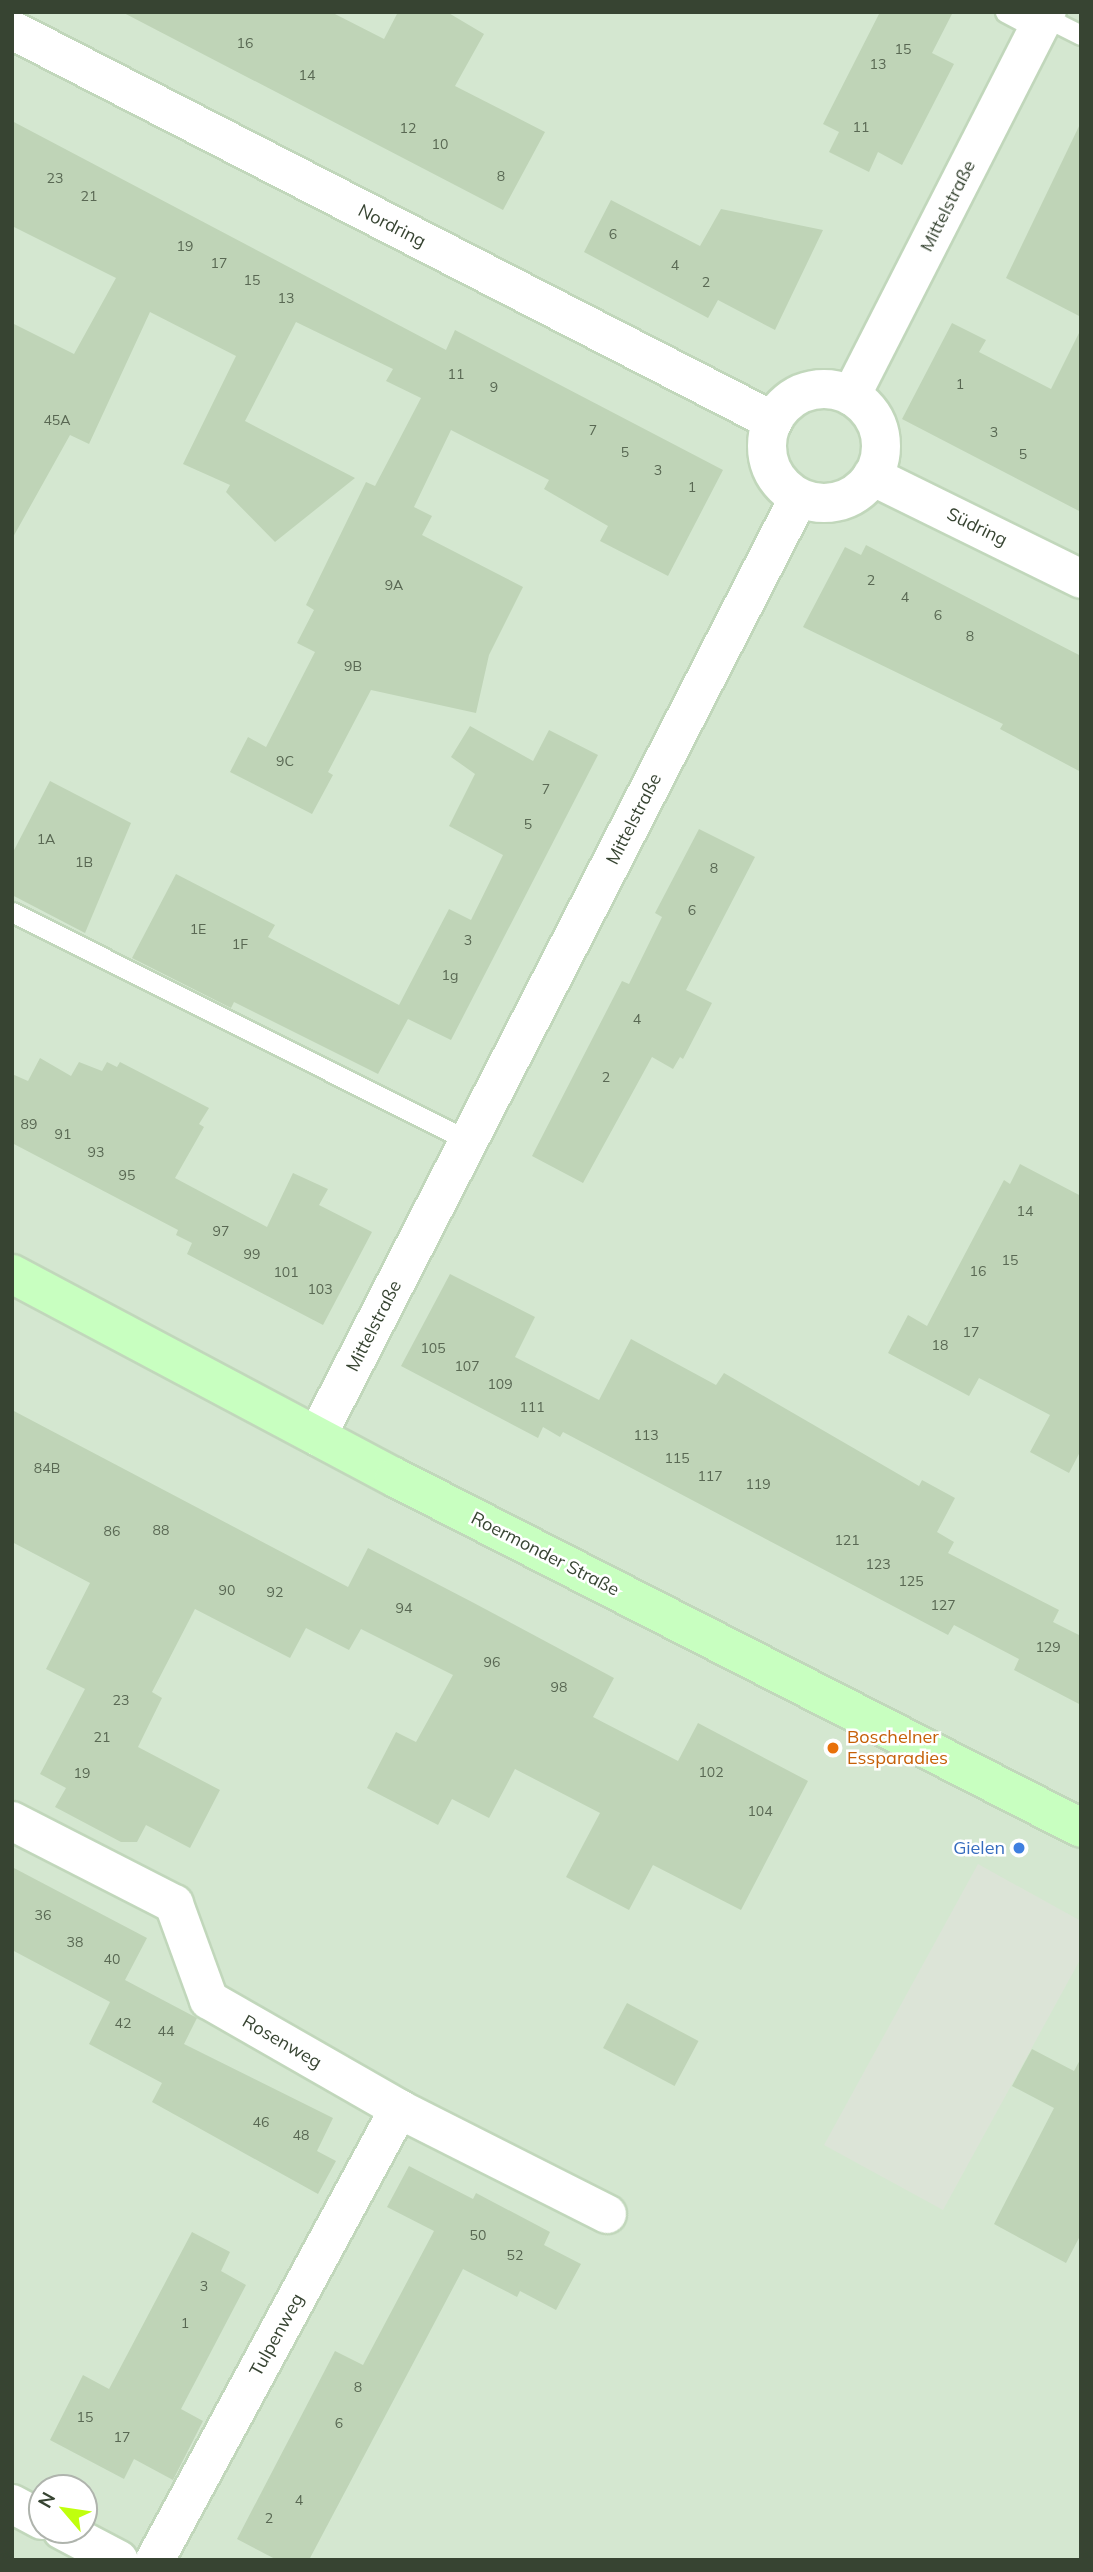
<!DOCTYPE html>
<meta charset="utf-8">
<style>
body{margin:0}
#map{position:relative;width:1093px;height:2572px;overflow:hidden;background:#e5f3e2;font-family:Mulish,sans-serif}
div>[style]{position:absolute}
.residential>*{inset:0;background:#d4e7d0}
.industrial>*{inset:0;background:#dce4d7}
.building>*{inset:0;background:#bfd4b7;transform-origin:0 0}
.roads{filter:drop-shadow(2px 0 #c1d7bb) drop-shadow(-2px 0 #c1d7bb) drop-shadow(0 2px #c1d7bb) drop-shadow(0 -2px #c1d7bb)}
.lane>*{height:19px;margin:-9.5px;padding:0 9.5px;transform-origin:9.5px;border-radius:9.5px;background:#fff}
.street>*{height:38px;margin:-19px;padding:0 19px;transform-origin:19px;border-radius:19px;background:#fff}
.street>.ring{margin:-19px;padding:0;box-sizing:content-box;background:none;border:38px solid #fff;border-radius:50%}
.secondary>*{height:38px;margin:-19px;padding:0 19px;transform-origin:19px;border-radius:19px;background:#c8ffc0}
.dots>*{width:19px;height:19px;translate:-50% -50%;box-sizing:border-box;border:4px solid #fff;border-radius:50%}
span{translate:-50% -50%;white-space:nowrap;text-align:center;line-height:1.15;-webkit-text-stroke:5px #fff;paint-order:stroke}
.number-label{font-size:14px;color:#596853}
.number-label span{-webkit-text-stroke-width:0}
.street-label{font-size:18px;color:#374432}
.food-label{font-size:18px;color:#c56008}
.left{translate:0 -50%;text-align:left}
.shop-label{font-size:18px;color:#366cbe}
.right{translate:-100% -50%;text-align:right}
.frame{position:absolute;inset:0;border:14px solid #374432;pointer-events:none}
.north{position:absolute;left:28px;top:2474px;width:70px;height:70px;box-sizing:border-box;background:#fff;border:2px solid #afb4ad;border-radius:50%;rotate:299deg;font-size:19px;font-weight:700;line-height:28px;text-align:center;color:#374432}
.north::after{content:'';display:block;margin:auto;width:24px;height:32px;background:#c0ff0d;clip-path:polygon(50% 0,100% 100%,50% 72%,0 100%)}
</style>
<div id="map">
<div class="residential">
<i style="clip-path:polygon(evenodd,12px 12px,1081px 12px,1081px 2560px,12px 2560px,12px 12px,42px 2488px,84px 2488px,84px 2530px,42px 2530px,42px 2488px)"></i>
</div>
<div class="industrial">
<i style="clip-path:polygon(978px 1864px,1081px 1921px,1081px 1958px,943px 2210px,824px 2145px)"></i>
</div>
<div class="building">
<i style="clip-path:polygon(122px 12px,331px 12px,384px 39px,398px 12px,447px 12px,484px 34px,455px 86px,545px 132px,503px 210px)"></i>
<i style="clip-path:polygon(880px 12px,953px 12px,932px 53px,954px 64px,902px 165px,878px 152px,869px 172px,829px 152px,839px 132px,823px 124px)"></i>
<i style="clip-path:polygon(12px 121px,446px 350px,455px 330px,723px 470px,668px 576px,600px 541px,608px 526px,544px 489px,549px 480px,451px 430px,414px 507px,432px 516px,422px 535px,523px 587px,489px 655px,476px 713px,371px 690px,328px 772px,333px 775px,312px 814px,230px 772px,248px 737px,266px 747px,315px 652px,297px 643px,314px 610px,306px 605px,366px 482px,375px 486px,421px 398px,386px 381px,393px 369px,296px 322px,245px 421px,355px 478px,275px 542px,226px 492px,230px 485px,183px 464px,236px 356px,150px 312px,89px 444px,70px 435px,12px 539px,12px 323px,74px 354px,116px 278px,12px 226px)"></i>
<i style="clip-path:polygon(1081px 122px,1081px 317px,1006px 278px)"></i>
<i style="clip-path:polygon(611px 200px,700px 246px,721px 209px,823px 230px,775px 330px,718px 300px,708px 318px,584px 252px)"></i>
<i style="clip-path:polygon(952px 323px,986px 340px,979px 352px,1051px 389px,1081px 329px,1081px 512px,902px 419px)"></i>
<i style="clip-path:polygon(866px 545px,1081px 656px,1081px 772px,1000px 729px,1003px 724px,803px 627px,845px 547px,861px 555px)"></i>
<i style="clip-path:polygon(470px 726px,533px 761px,549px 730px,598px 755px,451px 1040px,408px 1019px,378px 1074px,234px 1002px,231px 1008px,132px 958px,176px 874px,275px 925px,268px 937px,399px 1005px,449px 909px,471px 920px,503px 855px,449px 826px,475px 774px,451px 757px)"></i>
<i style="clip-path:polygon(50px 781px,131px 823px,85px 933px,12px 895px,12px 854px)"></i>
<i style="clip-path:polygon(699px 829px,755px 857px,686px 990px,712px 1003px,683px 1059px,680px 1057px,673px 1069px,652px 1057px,583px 1183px,532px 1156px,622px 981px,629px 984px,662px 917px,655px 913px)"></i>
<i style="clip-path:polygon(40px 1058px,71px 1076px,79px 1062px,102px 1071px,107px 1062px,117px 1067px,120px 1062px,209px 1108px,199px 1124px,204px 1127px,175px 1178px,267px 1227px,293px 1173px,328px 1189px,319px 1205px,372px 1232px,323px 1325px,187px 1254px,192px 1243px,176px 1235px,178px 1230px,12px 1143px,12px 1074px,28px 1081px)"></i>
<i style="clip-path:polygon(1020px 1164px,1081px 1196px,1081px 1450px,1069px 1473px,1030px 1452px,1050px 1415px,979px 1378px,969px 1396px,888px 1353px,908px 1315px,927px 1326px,1004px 1180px,1010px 1184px)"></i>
<i style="clip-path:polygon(450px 1274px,535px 1317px,515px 1357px,599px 1400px,631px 1339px,716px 1385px,724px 1373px,919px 1486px,922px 1480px,955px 1498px,937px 1532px,954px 1542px,948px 1553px,1059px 1610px,1053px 1622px,1081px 1636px,1081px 1705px,1014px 1670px,1019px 1659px,954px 1625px,948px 1635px,563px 1432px,560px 1437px,543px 1427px,538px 1438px,401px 1366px)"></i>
<i style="clip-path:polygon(12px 1410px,348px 1587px,368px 1548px,472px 1602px,614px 1678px,593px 1717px,678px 1761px,698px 1723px,808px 1781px,741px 1910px,653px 1865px,629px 1910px,566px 1877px,600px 1813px,515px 1769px,489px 1818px,452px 1799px,438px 1825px,367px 1788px,396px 1732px,416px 1742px,453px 1675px,361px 1629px,349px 1650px,306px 1628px,290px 1658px,195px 1609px,152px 1692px,162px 1698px,138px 1747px,220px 1790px,190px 1848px,146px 1825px,137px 1842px,121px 1842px,55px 1807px,66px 1788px,40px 1774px,85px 1689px,46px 1669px,90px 1583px,12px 1542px)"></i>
<i style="clip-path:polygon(12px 1867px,147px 1938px,125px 1980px,197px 2018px,184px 2044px,333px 2118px,317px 2151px,336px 2161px,318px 2194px,152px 2102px,162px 2083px,89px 2044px,110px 2002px,12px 1950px)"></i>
<i style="left:627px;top:2003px;width:81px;height:51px;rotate:28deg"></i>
<i style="clip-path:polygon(1032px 2049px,1074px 2071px,1081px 2058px,1081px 2234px,1066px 2263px,994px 2224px,1054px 2108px,1012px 2086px)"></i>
<i style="clip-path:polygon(409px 2166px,473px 2199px,476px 2193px,550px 2232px,544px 2245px,581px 2264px,556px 2310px,520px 2291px,517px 2297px,463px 2269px,309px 2560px,277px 2560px,237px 2539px,335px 2351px,363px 2365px,434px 2231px,387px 2207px)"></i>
<i style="clip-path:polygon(192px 2232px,230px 2252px,221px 2271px,246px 2285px,181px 2409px,203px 2421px,173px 2480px,134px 2459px,124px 2479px,50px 2440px,83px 2375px,109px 2389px)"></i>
</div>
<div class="roads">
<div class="lane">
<i style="left:1005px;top:12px;width:38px;rotate:28deg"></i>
<i style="left:1045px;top:17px;width:40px;rotate:26.6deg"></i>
<i style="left:12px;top:912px;width:511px;rotate:26.62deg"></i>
</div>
<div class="street">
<i style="left:12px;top:30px;width:856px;rotate:27.19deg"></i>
<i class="ring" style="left:767px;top:389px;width:76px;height:76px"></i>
<i style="left:851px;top:396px;width:431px;rotate:-63deg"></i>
<i style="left:872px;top:476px;width:233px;rotate:26.2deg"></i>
<i style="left:317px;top:1436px;width:1055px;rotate:-62.83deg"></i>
<i style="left:12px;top:1821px;width:182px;rotate:27.1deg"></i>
<i style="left:174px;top:1904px;width:102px;rotate:70deg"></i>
<i style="left:209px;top:2000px;width:219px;rotate:29.8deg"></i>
<i style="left:399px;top:2109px;width:233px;rotate:26.8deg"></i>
<i style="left:12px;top:2504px;width:34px;rotate:28deg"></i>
<i style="left:62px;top:2530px;width:64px;rotate:27.8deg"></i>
<i style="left:155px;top:2560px;width:513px;rotate:-61.59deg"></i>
</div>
<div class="secondary">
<i style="left:12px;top:1274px;width:433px;rotate:28deg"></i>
<i style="left:394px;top:1477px;width:771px;rotate:27.06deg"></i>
</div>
</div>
<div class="dots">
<i style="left:833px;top:1748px;background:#e8710a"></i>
<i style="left:1019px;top:1848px;background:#3f7fe0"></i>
</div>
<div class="number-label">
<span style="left:245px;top:43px">16</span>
<span style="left:903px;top:49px">15</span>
<span style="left:878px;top:64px">13</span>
<span style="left:307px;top:75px">14</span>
<span style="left:861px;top:127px">11</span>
<span style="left:408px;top:128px">12</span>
<span style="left:440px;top:144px">10</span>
<span style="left:501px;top:176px">8</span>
<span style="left:55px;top:178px">23</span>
<span style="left:89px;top:196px">21</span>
<span style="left:613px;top:234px">6</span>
<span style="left:185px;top:246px">19</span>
<span style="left:219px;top:263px">17</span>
<span style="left:675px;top:265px">4</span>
<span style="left:252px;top:280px">15</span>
<span style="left:706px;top:282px">2</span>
<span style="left:286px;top:298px">13</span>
<span style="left:456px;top:374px">11</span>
<span style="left:960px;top:384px">1</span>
<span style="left:494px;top:387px">9</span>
<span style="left:57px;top:420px">45A</span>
<span style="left:593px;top:430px">7</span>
<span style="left:994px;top:432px">3</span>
<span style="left:625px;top:452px">5</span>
<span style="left:1023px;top:454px">5</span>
<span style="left:658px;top:470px">3</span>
<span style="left:692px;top:487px">1</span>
<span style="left:871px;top:580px">2</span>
<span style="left:394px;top:585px">9A</span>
<span style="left:905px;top:597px">4</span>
<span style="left:938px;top:615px">6</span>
<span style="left:970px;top:636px">8</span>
<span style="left:353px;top:666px">9B</span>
<span style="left:285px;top:761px">9C</span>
<span style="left:546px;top:789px">7</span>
<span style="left:528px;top:824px">5</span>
<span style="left:46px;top:839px">1A</span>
<span style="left:84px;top:862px">1B</span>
<span style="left:714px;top:868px">8</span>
<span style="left:692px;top:910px">6</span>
<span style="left:198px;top:929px">1E</span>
<span style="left:468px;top:940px">3</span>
<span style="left:240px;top:944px">1F</span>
<span style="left:450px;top:975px">1g</span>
<span style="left:637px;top:1019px">4</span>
<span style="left:606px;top:1077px">2</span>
<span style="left:29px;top:1124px">89</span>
<span style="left:63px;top:1134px">91</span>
<span style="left:96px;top:1152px">93</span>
<span style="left:127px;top:1175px">95</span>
<span style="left:1025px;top:1211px">14</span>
<span style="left:221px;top:1231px">97</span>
<span style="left:252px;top:1254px">99</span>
<span style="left:1010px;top:1260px">15</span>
<span style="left:978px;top:1271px">16</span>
<span style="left:286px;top:1272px">101</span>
<span style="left:320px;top:1289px">103</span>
<span style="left:971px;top:1332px">17</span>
<span style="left:940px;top:1345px">18</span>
<span style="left:433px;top:1348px">105</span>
<span style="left:467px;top:1366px">107</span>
<span style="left:500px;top:1384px">109</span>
<span style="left:532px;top:1407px">111</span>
<span style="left:646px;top:1435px">113</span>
<span style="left:677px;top:1458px">115</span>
<span style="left:47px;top:1468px">84B</span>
<span style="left:710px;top:1476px">117</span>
<span style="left:758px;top:1484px">119</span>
<span style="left:161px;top:1530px">88</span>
<span style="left:112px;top:1531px">86</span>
<span style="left:847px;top:1540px">121</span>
<span style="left:878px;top:1564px">123</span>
<span style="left:911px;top:1581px">125</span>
<span style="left:227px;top:1590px">90</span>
<span style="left:275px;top:1592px">92</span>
<span style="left:943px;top:1605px">127</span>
<span style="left:404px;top:1608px">94</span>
<span style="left:1048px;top:1647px">129</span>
<span style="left:492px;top:1662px">96</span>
<span style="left:559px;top:1687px">98</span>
<span style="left:121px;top:1700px">23</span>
<span style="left:102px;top:1737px">21</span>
<span style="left:711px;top:1772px">102</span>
<span style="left:82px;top:1773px">19</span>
<span style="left:760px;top:1811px">104</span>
<span style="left:43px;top:1915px">36</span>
<span style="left:75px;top:1942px">38</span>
<span style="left:112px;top:1959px">40</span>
<span style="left:123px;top:2023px">42</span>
<span style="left:166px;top:2031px">44</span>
<span style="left:261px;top:2122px">46</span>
<span style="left:301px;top:2135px">48</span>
<span style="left:478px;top:2235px">50</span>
<span style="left:515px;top:2255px">52</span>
<span style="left:204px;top:2286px">3</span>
<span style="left:185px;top:2323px">1</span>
<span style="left:358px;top:2387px">8</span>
<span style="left:85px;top:2417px">15</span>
<span style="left:339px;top:2423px">6</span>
<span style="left:122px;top:2437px">17</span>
<span style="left:299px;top:2500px">4</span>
<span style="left:269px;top:2518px">2</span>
</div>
<div class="street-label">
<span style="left:948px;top:206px;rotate:-63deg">Mittelstraße</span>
<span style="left:392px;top:226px;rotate:27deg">Nordring</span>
<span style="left:977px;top:527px;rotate:26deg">Südring</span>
<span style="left:634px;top:819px;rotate:-63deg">Mittelstraße</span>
<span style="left:374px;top:1326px;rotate:-63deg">Mittelstraße</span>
<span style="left:545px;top:1554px;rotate:27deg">Roermonder Straße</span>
<span style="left:282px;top:2042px;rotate:30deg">Rosenweg</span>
<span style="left:277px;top:2335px;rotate:-61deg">Tulpenweg</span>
</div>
<div class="food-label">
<span class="left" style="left:847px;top:1748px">Boschelner<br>Essparadies</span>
</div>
<div class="shop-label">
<span class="right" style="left:1005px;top:1848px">Gielen</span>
</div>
<div class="frame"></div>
<div class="north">N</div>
</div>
